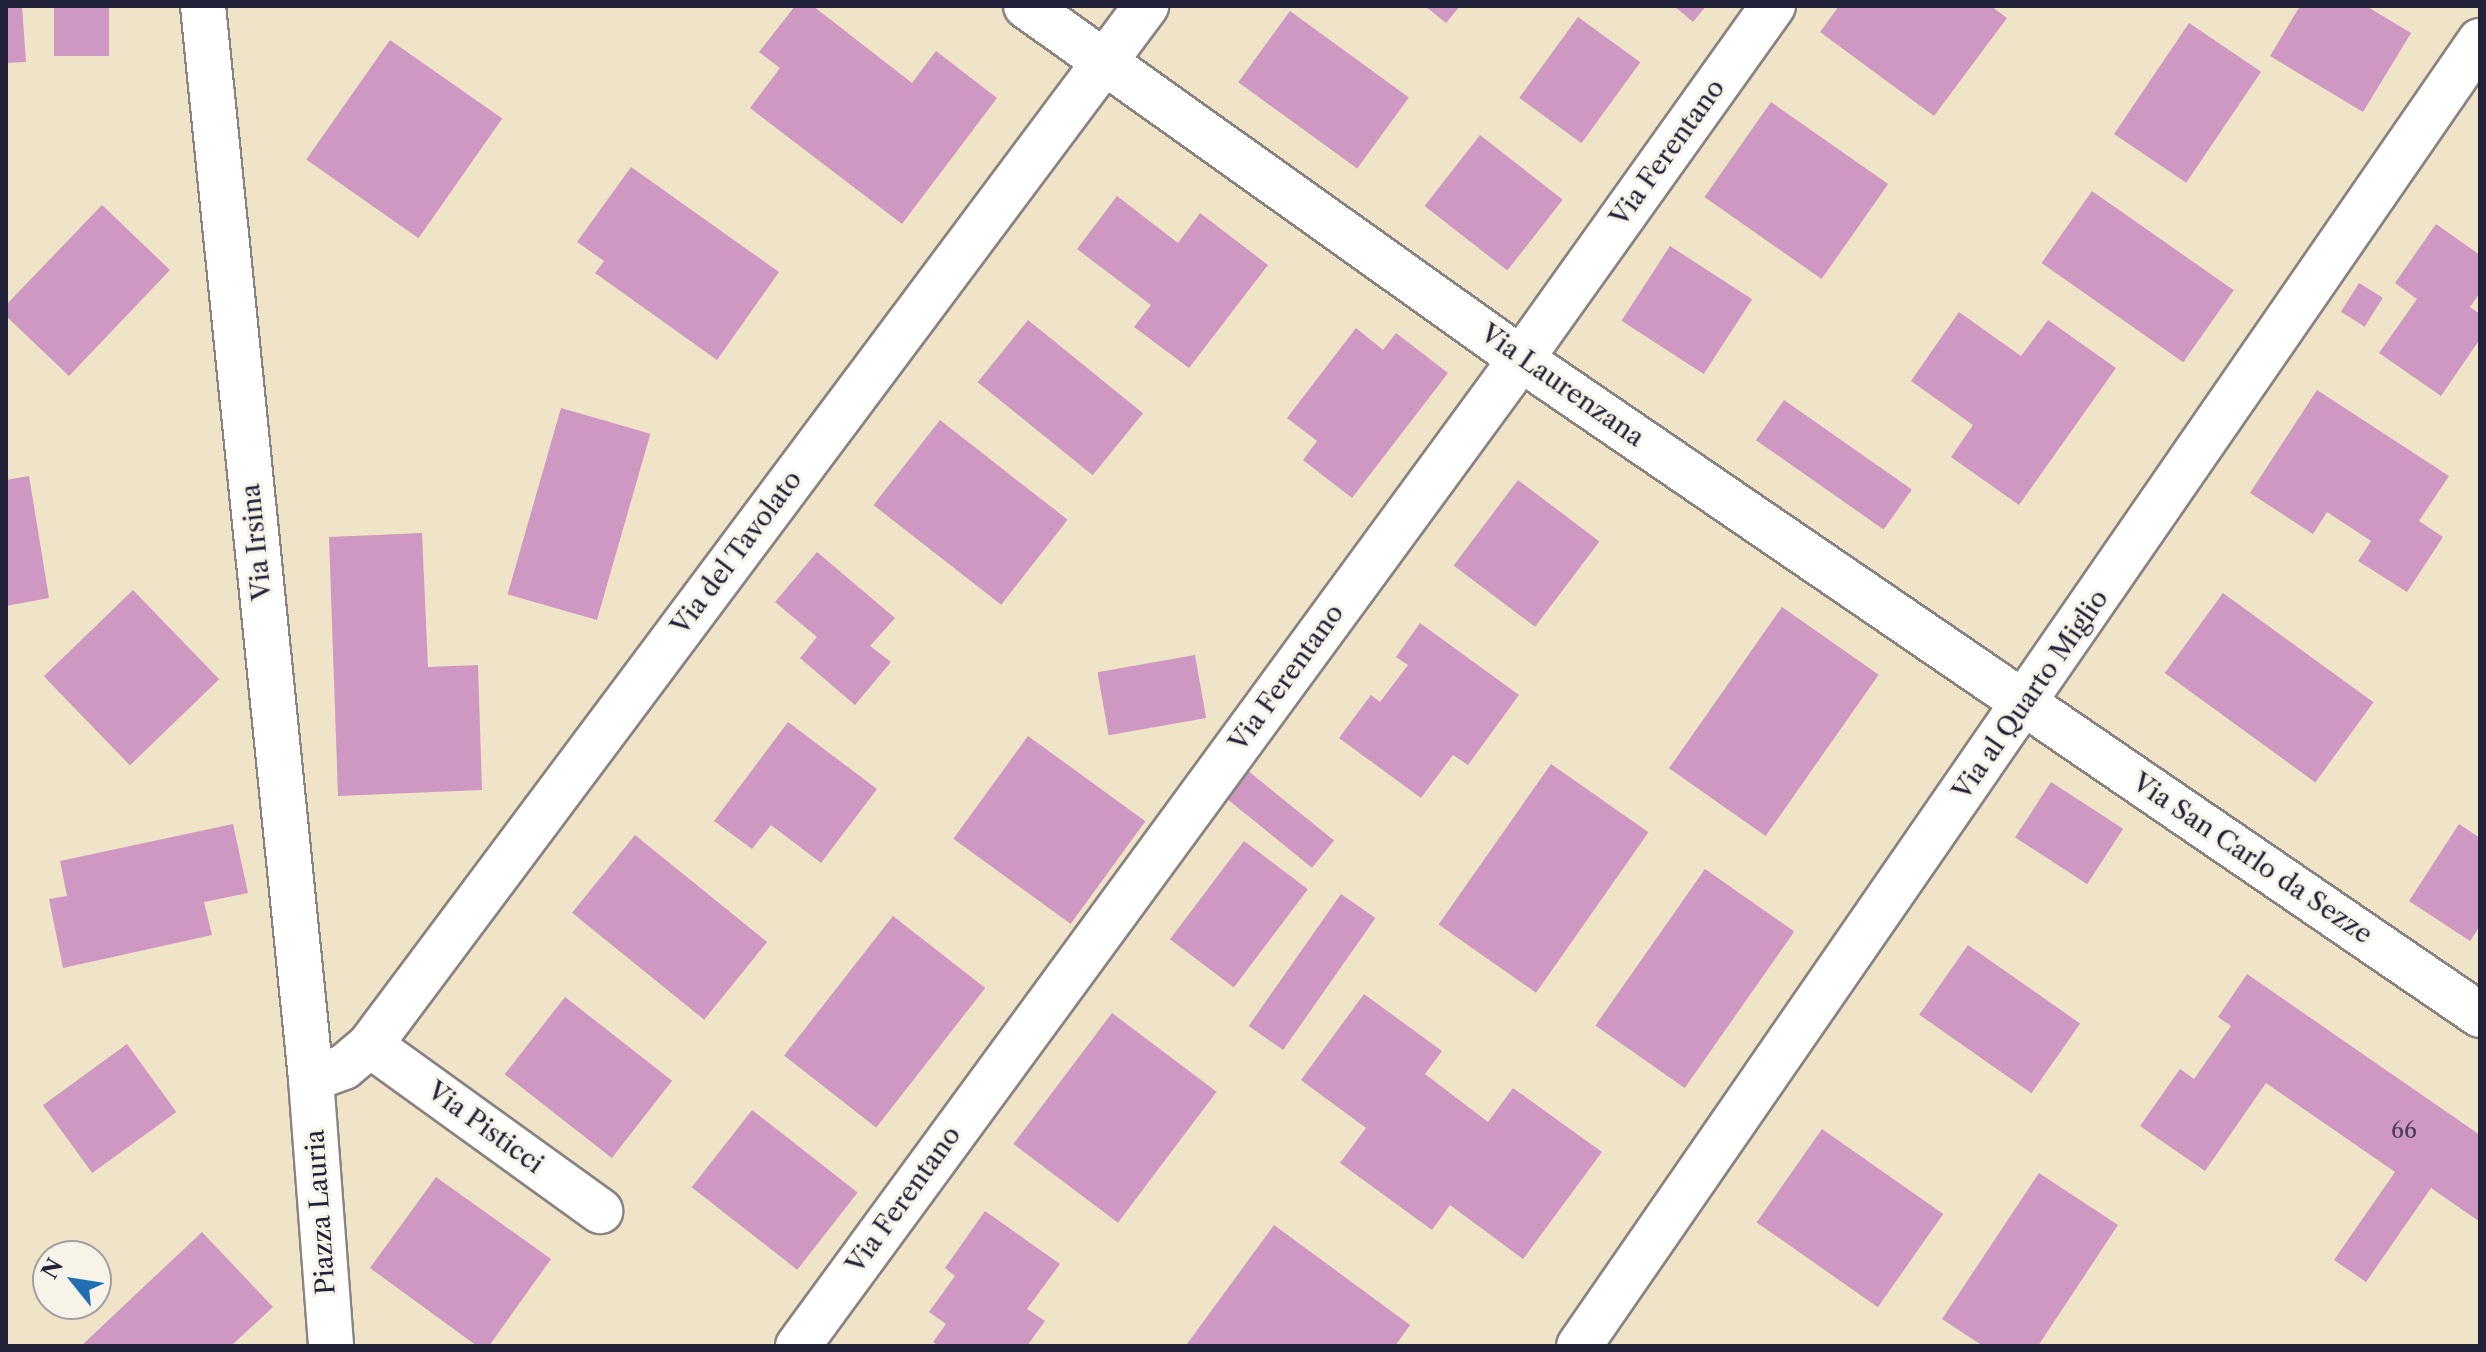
<!DOCTYPE html>
<style>
body{margin:0}
#map{position:relative;width:2486px;height:1352px;overflow:hidden;background:#f0e4c8;font-family:"Libre Caslon Text",serif}
div>[style]{position:absolute}
.building>*{inset:0;background:#ce98c2;transform-origin:0 0}
.roads{filter:drop-shadow(2px 0 #898382) drop-shadow(-2px 0 #898382) drop-shadow(0 2px #898382) drop-shadow(0 -2px #898382)}
.street>*{height:44px;margin:-22px;padding:0 22px;transform-origin:22px;border-radius:22px;background:#fff}
span{translate:-50% -50%;white-space:nowrap;text-align:center;line-height:1.15;-webkit-text-stroke:6px #f7f3e8;paint-order:stroke}
.number-label{font-size:22px;color:#4d405d}
.number-label span{-webkit-text-stroke-width:0}
.street-label{font-size:26px;color:#22223b}
.frame{position:absolute;inset:0;border:8px solid #22223b;pointer-events:none}
.north{position:absolute;left:32px;top:1240px;width:80px;height:80px;box-sizing:border-box;background:#f7f3e8;border:2px solid #a29fa3;border-radius:50%;rotate:300deg;font-size:22px;font-weight:700;line-height:32px;text-align:center;color:#22223b}
.north::after{content:'';display:block;margin:auto;width:28px;height:36px;background:#1f6fb2;clip-path:polygon(50% 0,100% 100%,50% 72%,0 100%)}
</style>
<div id="map">
<div class="building">
<i style="clip-path:polygon(6px 6px,22px 6px,26px 62px,6px 63px)"></i>
<i style="left:54px;top:6px;width:55px;height:50px"></i>
<i style="clip-path:polygon(795px 6px,813px 6px,912px 83px,936px 51px,997px 98px,902px 224px,750px 108px,780px 68px,759px 52px)"></i>
<i style="clip-path:polygon(1425px 6px,1460px 6px,1446px 23px)"></i>
<i style="clip-path:polygon(1674px 6px,1706px 6px,1693px 22px)"></i>
<i style="clip-path:polygon(1839px 6px,1991px 6px,2007px 18px,1934px 116px,1820px 32px)"></i>
<i style="clip-path:polygon(2300px 6px,2366px 6px,2411px 33px,2363px 112px,2270px 56px)"></i>
<i style="left:1290px;top:11px;width:147px;height:88px;rotate:36deg"></i>
<i style="left:1578px;top:17px;width:77px;height:100px;rotate:36deg"></i>
<i style="left:2189px;top:23px;width:87px;height:134px;rotate:34deg"></i>
<i style="left:390px;top:40px;width:137px;height:146px;rotate:35deg"></i>
<i style="left:1771px;top:102px;width:143px;height:116px;rotate:35deg"></i>
<i style="left:1480px;top:135px;width:105px;height:90px;rotate:38deg"></i>
<i style="clip-path:polygon(631px 167px,779px 272px,717px 360px,595px 273px,604px 261px,577px 242px)"></i>
<i style="left:2092px;top:191px;width:173px;height:88px;rotate:35deg"></i>
<i style="clip-path:polygon(1117px 196px,1178px 243px,1200px 213px,1268px 265px,1189px 368px,1134px 327px,1151px 305px,1077px 249px)"></i>
<i style="clip-path:polygon(102px 205px,170px 270px,69px 376px,6px 316px,6px 305px)"></i>
<i style="clip-path:polygon(2436px 224px,2480px 255px,2480px 293px,2470px 307px,2480px 314px,2480px 339px,2441px 396px,2379px 353px,2417px 299px,2395px 283px)"></i>
<i style="left:1670px;top:246px;width:98px;height:89px;rotate:33deg"></i>
<i style="left:2359px;top:283px;width:28px;height:34px;rotate:32deg"></i>
<i style="clip-path:polygon(1959px 312px,2021px 356px,2048px 320px,2116px 368px,2019px 505px,1951px 457px,1973px 425px,1911px 381px)"></i>
<i style="left:1028px;top:320px;width:148px;height:80px;rotate:39deg"></i>
<i style="clip-path:polygon(1356px 328px,1383px 350px,1396px 333px,1448px 373px,1352px 498px,1303px 460px,1317px 441px,1287px 418px)"></i>
<i style="clip-path:polygon(2317px 390px,2449px 476px,2419px 521px,2443px 537px,2407px 592px,2358px 561px,2371px 541px,2327px 512px,2313px 534px,2250px 493px)"></i>
<i style="left:1784px;top:400px;width:156px;height:49px;rotate:35deg"></i>
<i style="left:561px;top:408px;width:93px;height:194px;rotate:16deg"></i>
<i style="left:940px;top:420px;width:162px;height:108px;rotate:38deg"></i>
<i style="clip-path:polygon(29px 476px,49px 598px,6px 606px,6px 480px)"></i>
<i style="left:1518px;top:480px;width:102px;height:107px;rotate:37deg"></i>
<i style="clip-path:polygon(422px 533px,428px 667px,478px 665px,482px 790px,338px 796px,329px 537px)"></i>
<i style="clip-path:polygon(817px 552px,895px 618px,870px 646px,891px 662px,855px 705px,800px 658px,817px 637px,775px 602px)"></i>
<i style="left:133px;top:590px;width:124px;height:124px;rotate:46deg"></i>
<i style="left:2223px;top:593px;width:186px;height:99px;rotate:36deg"></i>
<i style="left:1782px;top:607px;width:118px;height:197px;rotate:35deg"></i>
<i style="clip-path:polygon(1420px 623px,1519px 695px,1468px 765px,1453px 755px,1421px 798px,1339px 738px,1371px 695px,1380px 702px,1408px 665px,1396px 657px)"></i>
<i style="left:1195px;top:655px;width:64px;height:99px;rotate:80deg"></i>
<i style="clip-path:polygon(788px 722px,877px 789px,821px 863px,771px 825px,752px 849px,714px 821px)"></i>
<i style="left:1028px;top:736px;width:145px;height:127px;rotate:36deg"></i>
<i style="left:1551px;top:764px;width:119px;height:196px;rotate:35deg"></i>
<i style="left:1247px;top:770px;width:112px;height:35px;rotate:39deg"></i>
<i style="left:2051px;top:782px;width:86px;height:66px;rotate:33deg"></i>
<i style="clip-path:polygon(233px 824px,248px 893px,204px 902px,212px 935px,63px 968px,49px 899px,67px 896px,60px 861px)"></i>
<i style="clip-path:polygon(2459px 824px,2480px 838px,2480px 926px,2470px 941px,2409px 901px)"></i>
<i style="left:635px;top:835px;width:170px;height:100px;rotate:39deg"></i>
<i style="left:1244px;top:841px;width:80px;height:123px;rotate:37deg"></i>
<i style="left:1705px;top:869px;width:109px;height:191px;rotate:35deg"></i>
<i style="left:1341px;top:894px;width:42px;height:161px;rotate:35deg"></i>
<i style="left:893px;top:916px;width:117px;height:177px;rotate:38deg"></i>
<i style="left:1968px;top:945px;width:137px;height:85px;rotate:35deg"></i>
<i style="clip-path:polygon(2247px 974px,2480px 1135px,2480px 1222px,2431px 1188px,2366px 1282px,2334px 1260px,2395px 1172px,2266px 1083px,2205px 1171px,2140px 1126px,2180px 1069px,2194px 1079px,2231px 1026px,2218px 1017px)"></i>
<i style="clip-path:polygon(1364px 994px,1442px 1051px,1425px 1074px,1488px 1122px,1513px 1088px,1602px 1152px,1523px 1259px,1450px 1205px,1432px 1230px,1340px 1163px,1366px 1128px,1301px 1080px)"></i>
<i style="left:565px;top:997px;width:136px;height:98px;rotate:38deg"></i>
<i style="left:1112px;top:1013px;width:131px;height:164px;rotate:37deg"></i>
<i style="left:127px;top:1044px;width:84px;height:104px;rotate:54deg"></i>
<i style="left:752px;top:1110px;width:134px;height:98px;rotate:38deg"></i>
<i style="left:1822px;top:1129px;width:148px;height:114px;rotate:35deg"></i>
<i style="clip-path:polygon(2039px 1173px,2118px 1225px,2038px 1346px,1983px 1346px,1942px 1319px)"></i>
<i style="clip-path:polygon(436px 1177px,551px 1259px,489px 1346px,477px 1346px,370px 1268px)"></i>
<i style="clip-path:polygon(985px 1211px,1060px 1264px,1027px 1309px,1045px 1321px,1027px 1346px,939px 1346px,933px 1342px,946px 1324px,929px 1312px,955px 1276px,945px 1268px)"></i>
<i style="clip-path:polygon(1274px 1225px,1410px 1325px,1395px 1346px,1187px 1344px)"></i>
<i style="clip-path:polygon(202px 1232px,273px 1307px,231px 1346px,81px 1346px)"></i>
</div>
<div class="roads">
<div class="street">
<i style="left:203px;top:6px;width:1078px;rotate:84.25deg"></i>
<i style="left:311px;top:1079px;width:268px;rotate:85.7deg"></i>
<i style="left:1026px;top:6px;width:608px;rotate:35.49deg"></i>
<i style="left:1521px;top:359px;width:1162px;rotate:34.37deg"></i>
<i style="left:370px;top:1045px;width:284px;rotate:35.8deg"></i>
<i style="left:311px;top:1079px;width:35px;rotate:-20deg"></i>
<i style="left:344px;top:1067px;width:34px;rotate:-40deg"></i>
<i style="left:370px;top:1045px;width:1297px;rotate:-53.24deg"></i>
<i style="left:798px;top:1346px;width:1223px;rotate:-53.78deg"></i>
<i style="left:1521px;top:359px;width:434px;rotate:-54.5deg"></i>
<i style="left:1579px;top:1346px;width:1586px;rotate:-55.38deg"></i>
</div>
</div>
<div class="number-label">
<span style="left:2404px;top:1131px">66</span>
</div>
<div class="street-label">
<span style="left:1668px;top:153px;rotate:-54deg">Via Ferentano</span>
<span style="left:1562px;top:386px;rotate:35deg">Via Laurenzana</span>
<span style="left:257px;top:542px;rotate:-96deg">Via Irsina</span>
<span style="left:737px;top:553px;rotate:-53deg">Via del Tavolato</span>
<span style="left:1287px;top:678px;rotate:-54deg">Via Ferentano</span>
<span style="left:2031px;top:695px;rotate:-55deg">Via al Quarto Miglio</span>
<span style="left:2252px;top:859px;rotate:34deg">Via San Carlo da Sezze</span>
<span style="left:485px;top:1128px;rotate:36deg">Via Pisticci</span>
<span style="left:904px;top:1200px;rotate:-54deg">Via Ferentano</span>
<span style="left:321px;top:1212px;rotate:-94deg">Piazza Lauria</span>
</div>
<div class="frame"></div>
<div class="north">N</div>
</div>
